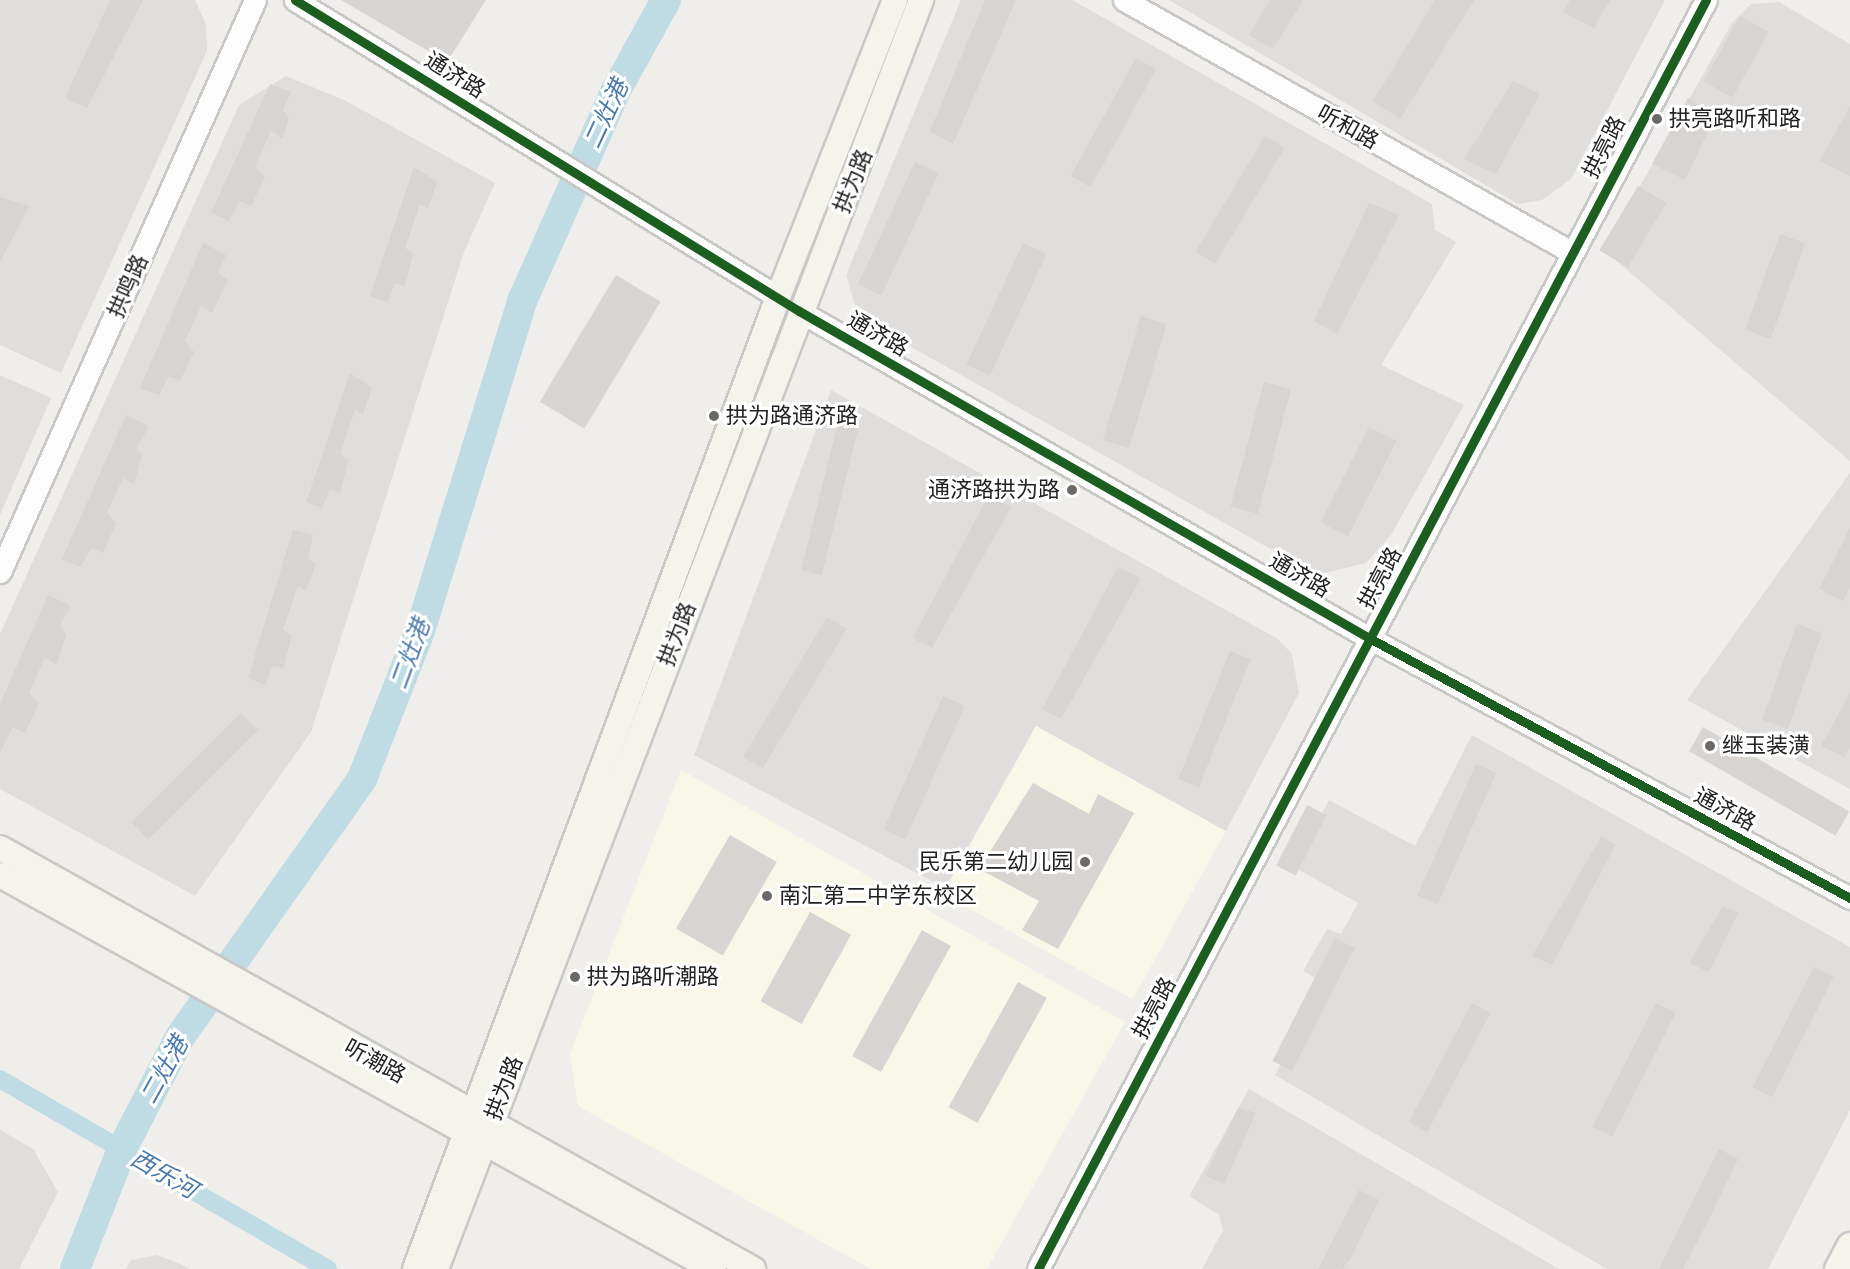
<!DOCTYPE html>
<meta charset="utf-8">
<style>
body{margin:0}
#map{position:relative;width:1850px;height:1269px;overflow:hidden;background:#f0eeeb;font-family:Cabin,"Noto Sans SC",sans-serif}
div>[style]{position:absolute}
.residential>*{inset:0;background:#dfdedc}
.education>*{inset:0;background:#f8f7e8;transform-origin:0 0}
.canal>*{height:18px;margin:-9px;padding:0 9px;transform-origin:9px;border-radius:9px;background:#bfdbe3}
.river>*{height:30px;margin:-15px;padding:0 15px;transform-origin:15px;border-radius:15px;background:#bfdbe3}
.building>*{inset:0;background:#d7d4d2;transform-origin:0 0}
.roads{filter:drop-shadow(2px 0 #c9c8c7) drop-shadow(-2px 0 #c9c8c7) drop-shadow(0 2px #c9c8c7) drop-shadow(0 -2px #c9c8c7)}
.tertiary>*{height:21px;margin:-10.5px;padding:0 10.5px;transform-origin:10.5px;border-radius:10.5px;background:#fdfcfc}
.secondary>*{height:24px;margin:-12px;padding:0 12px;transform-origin:12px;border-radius:12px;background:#f4f4ed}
.cycleway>*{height:9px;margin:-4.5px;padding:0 4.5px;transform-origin:4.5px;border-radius:4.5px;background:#1b5e20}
.dots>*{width:16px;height:16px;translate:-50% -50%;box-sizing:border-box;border:3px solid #fff;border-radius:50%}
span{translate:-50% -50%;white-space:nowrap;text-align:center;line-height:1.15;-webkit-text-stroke:6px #fff;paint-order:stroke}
.street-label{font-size:22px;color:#222}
.poi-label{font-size:22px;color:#222}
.left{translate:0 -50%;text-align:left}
.right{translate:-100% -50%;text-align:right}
.water-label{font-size:24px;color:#4a7aab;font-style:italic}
</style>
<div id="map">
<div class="residential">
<i style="clip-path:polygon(0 0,195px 0,206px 25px,207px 51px,61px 373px,0 345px)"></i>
<i style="clip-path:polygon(961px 0,1072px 0,1432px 204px,1435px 230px,1456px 242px,1381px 365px,1464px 405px,1391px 535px,1366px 563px,1317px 575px,870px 324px,854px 302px,846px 275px)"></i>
<i style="clip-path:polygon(1169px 0,1665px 0,1571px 179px,1542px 200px,1518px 204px)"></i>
<i style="clip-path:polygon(1779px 2px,1850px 44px,1850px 461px,1604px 250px,1732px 23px,1751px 4px)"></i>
<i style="clip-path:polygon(286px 76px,344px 100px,495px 183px,464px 252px,311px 732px,195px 896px,0 789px,0 634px,239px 105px)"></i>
<i style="clip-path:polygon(0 375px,51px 398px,0 515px)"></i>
<i style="clip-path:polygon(831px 390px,1278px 639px,1292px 654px,1299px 693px,1226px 831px,1036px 726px,945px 888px,694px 755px)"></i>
<i style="clip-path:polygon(1850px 473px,1850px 789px,1687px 700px)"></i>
<i style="clip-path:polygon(1472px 735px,1850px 947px,1850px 1110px,1768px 1269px,1607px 1269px,1275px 1075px,1324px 983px,1303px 971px,1327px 929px,1341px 934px,1358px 903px,1294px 867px,1329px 800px,1415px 846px)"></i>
<i style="clip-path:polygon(1249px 1089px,1559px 1269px,1202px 1269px,1223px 1230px,1219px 1215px,1189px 1196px)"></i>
<i style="clip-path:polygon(0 1130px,33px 1149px,58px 1192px,19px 1269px,0 1269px)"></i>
<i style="clip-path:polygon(157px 1255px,183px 1265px,189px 1269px,126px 1269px,131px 1260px)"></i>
</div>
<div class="education">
<i style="left:1036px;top:726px;width:217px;height:192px;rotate:29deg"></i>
<i style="clip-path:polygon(681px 770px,1125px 1022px,987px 1269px,871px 1269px,578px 1106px,570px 1054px)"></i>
</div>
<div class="canal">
<i style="left:0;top:1079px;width:379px;rotate:30.1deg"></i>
</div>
<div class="river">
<i style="left:75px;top:1269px;width:129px;rotate:-68.6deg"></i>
<i style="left:122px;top:1149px;width:126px;rotate:-62.6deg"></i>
<i style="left:180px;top:1037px;width:316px;rotate:-54.8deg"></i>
<i style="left:362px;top:779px;width:159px;rotate:-68.6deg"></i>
<i style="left:420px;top:631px;width:348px;rotate:-72.8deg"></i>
<i style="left:523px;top:299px;width:227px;rotate:-66deg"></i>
<i style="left:615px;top:92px;width:105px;rotate:-61deg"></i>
</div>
<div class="building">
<i style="clip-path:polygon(110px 0,143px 0,87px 108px,65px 98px)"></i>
<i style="clip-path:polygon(341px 0,486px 0,447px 62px)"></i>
<i style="clip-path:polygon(985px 0,1016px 0,953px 144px,930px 131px)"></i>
<i style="clip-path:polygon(1270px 0,1303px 0,1273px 49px,1249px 35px)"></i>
<i style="clip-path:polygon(1435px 0,1474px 0,1400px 119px,1373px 101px)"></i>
<i style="clip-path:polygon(1570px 0,1610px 0,1594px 28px,1563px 12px)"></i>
<i style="left:1740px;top:16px;width:33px;height:75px;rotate:29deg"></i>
<i style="left:1136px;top:58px;width:23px;height:135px;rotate:29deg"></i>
<i style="clip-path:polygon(1513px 81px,1540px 94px,1496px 174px,1464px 159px)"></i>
<i style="clip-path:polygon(270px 84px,291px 92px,283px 110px,289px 118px,282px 139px,271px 131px,255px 166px,265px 177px,251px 206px,239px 201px,229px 221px,211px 213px)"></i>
<i style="clip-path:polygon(1688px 98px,1716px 115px,1685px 180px,1652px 164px)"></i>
<i style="clip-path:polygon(1850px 106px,1850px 176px,1820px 161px)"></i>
<i style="left:1265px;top:136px;width:23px;height:135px;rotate:31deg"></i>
<i style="left:915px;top:162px;width:26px;height:135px;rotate:25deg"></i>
<i style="clip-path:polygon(414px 167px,437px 182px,428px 208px,420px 204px,405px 248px,413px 253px,405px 286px,395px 283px,387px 302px,370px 296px)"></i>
<i style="left:1638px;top:186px;width:33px;height:75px;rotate:31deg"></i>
<i style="clip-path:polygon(0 197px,29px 206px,0 262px)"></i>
<i style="clip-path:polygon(1369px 203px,1399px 215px,1337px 334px,1314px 321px)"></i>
<i style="left:1780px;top:234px;width:27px;height:102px;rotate:20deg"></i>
<i style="clip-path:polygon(203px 243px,226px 255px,218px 273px,228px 280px,212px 313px,201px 306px,185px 341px,194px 352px,180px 381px,169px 376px,159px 395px,140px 388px)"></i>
<i style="left:1023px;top:243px;width:26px;height:134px;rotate:25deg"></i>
<i style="left:616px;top:275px;width:52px;height:148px;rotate:31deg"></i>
<i style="left:1141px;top:316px;width:27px;height:130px;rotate:17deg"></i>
<i style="clip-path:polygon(350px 373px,372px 388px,363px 414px,355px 410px,340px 454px,349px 459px,340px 492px,330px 489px,322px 508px,306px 502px)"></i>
<i style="left:1264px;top:382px;width:28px;height:129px;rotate:15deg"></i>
<i style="clip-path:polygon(126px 415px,149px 426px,137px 448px,142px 455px,134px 485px,123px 478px,107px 513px,116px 523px,103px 553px,91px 548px,81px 567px,62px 559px)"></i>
<i style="left:839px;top:419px;width:21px;height:156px;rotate:14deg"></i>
<i style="left:1369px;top:427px;width:31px;height:107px;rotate:27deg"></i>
<i style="clip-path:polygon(988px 496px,1011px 507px,932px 648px,913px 638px)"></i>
<i style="clip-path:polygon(1850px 528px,1850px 588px,1843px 601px,1819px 589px)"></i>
<i style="clip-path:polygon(293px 530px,313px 534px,308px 559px,316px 564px,306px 591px,298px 586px,283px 630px,292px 635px,283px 668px,273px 665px,265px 685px,248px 678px)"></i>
<i style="clip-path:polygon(1118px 567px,1141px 578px,1061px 719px,1042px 709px)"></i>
<i style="clip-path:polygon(48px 595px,71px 606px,60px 625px,66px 635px,56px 665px,45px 657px,29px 693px,39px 703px,25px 733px,13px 727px,0 753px,0 704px)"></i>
<i style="left:827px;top:617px;width:23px;height:163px;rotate:31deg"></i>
<i style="left:1797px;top:624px;width:27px;height:102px;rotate:20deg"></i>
<i style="left:1230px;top:651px;width:22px;height:138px;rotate:22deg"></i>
<i style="clip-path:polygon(1850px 693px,1850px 748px,1845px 757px,1821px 746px)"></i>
<i style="left:943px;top:696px;width:24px;height:146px;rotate:24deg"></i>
<i style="left:241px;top:713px;width:24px;height:155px;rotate:45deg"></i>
<i style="left:1703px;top:727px;width:169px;height:28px;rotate:30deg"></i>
<i style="left:1476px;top:764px;width:22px;height:144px;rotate:24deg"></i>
<i style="clip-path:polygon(1033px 783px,1089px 814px,1098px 794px,1134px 813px,1058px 949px,1022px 930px,1039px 901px,979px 869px)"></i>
<i style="left:1307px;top:805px;width:22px;height:68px;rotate:27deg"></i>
<i style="left:730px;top:835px;width:54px;height:108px;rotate:30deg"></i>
<i style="clip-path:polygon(1601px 837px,1616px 844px,1552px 965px,1532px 956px)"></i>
<i style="clip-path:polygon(1723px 906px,1738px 913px,1709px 972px,1689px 963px)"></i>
<i style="left:810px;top:912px;width:47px;height:102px;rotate:29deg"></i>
<i style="left:922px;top:930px;width:33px;height:144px;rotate:29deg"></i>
<i style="left:1335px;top:938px;width:22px;height:138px;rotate:27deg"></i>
<i style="left:1814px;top:967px;width:22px;height:135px;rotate:27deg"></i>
<i style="left:1018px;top:982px;width:33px;height:143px;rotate:29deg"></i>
<i style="left:1472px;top:1003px;width:21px;height:135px;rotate:28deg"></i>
<i style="left:1656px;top:1003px;width:22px;height:139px;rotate:27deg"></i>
<i style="clip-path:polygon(1238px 1108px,1256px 1113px,1224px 1184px,1205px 1176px)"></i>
<i style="clip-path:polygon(1719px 1149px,1738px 1159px,1709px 1219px,1683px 1269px,1659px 1269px)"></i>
<i style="clip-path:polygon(1359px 1190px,1379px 1200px,1350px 1259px,1342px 1269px,1318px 1269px)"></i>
</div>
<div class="roads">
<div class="tertiary">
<i style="left:295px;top:0;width:567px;rotate:31.59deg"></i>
<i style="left:1124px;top:0;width:515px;rotate:29.4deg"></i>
<i style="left:799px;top:311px;width:659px;rotate:29.83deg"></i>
<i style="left:1371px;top:639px;width:545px;rotate:28.4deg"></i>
<i style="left:0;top:572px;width:626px;rotate:-65.97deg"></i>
<i style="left:1038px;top:1269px;width:1434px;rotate:-62.24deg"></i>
</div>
<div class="secondary">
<i style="left:0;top:848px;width:863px;rotate:29.21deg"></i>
<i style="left:0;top:875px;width:815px;rotate:28.92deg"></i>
<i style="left:415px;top:1269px;width:1038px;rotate:-69.52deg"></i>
<i style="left:778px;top:297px;width:319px;rotate:-68.5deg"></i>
<i style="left:436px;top:1269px;width:1359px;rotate:-69.08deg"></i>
<i style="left:1837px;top:1269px;width:27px;rotate:-62deg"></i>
</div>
</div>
<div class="cycleway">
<i style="left:295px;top:0;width:592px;rotate:31.68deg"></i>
<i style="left:799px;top:311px;width:659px;rotate:29.83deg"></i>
<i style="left:1371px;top:639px;width:545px;rotate:28.4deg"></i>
<i style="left:1038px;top:1269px;width:1434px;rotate:-62.24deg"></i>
</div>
<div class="dots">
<i style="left:1657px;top:119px;background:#6a6968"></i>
<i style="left:714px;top:416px;background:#6a6968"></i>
<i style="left:1072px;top:490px;background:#6a6968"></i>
<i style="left:1710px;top:746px;background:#6a6968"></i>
<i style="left:1085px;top:862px;background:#6a6968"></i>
<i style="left:767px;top:896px;background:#6a6968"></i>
<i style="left:575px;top:977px;background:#6a6968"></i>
</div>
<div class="street-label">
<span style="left:455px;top:75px;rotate:32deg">通济路</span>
<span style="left:1348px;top:127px;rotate:29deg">听和路</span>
<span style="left:1604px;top:147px;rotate:-63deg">拱亮路</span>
<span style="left:853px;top:181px;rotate:-68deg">拱为路</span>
<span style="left:128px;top:286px;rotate:-66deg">拱鸣路</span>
<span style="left:878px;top:334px;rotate:30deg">通济路</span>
<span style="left:1300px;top:575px;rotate:30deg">通济路</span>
<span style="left:1380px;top:578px;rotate:-62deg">拱亮路</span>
<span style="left:677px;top:634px;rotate:-69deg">拱为路</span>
<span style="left:1725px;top:809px;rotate:28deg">通济路</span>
<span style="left:1154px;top:1008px;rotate:-62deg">拱亮路</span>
<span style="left:375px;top:1061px;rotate:29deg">听潮路</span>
<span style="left:504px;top:1088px;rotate:-69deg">拱为路</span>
</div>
<div class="poi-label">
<span class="left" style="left:1669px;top:119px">拱亮路听和路</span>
<span class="left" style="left:726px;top:416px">拱为路通济路</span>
<span class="right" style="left:1060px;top:490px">通济路拱为路</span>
<span class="left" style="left:1722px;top:746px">继玉装潢</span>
<span class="right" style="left:1073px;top:862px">民乐第二幼儿园</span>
<span class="left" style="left:779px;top:896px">南汇第二中学东校区</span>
<span class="left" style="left:587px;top:977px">拱为路听潮路</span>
</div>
<div class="water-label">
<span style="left:606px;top:114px;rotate:-65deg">二灶港</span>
<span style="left:410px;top:654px;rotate:-70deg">二灶港</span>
<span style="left:164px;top:1070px;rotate:-61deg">二灶港</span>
<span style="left:164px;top:1174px;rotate:30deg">西乐河</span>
</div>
</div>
